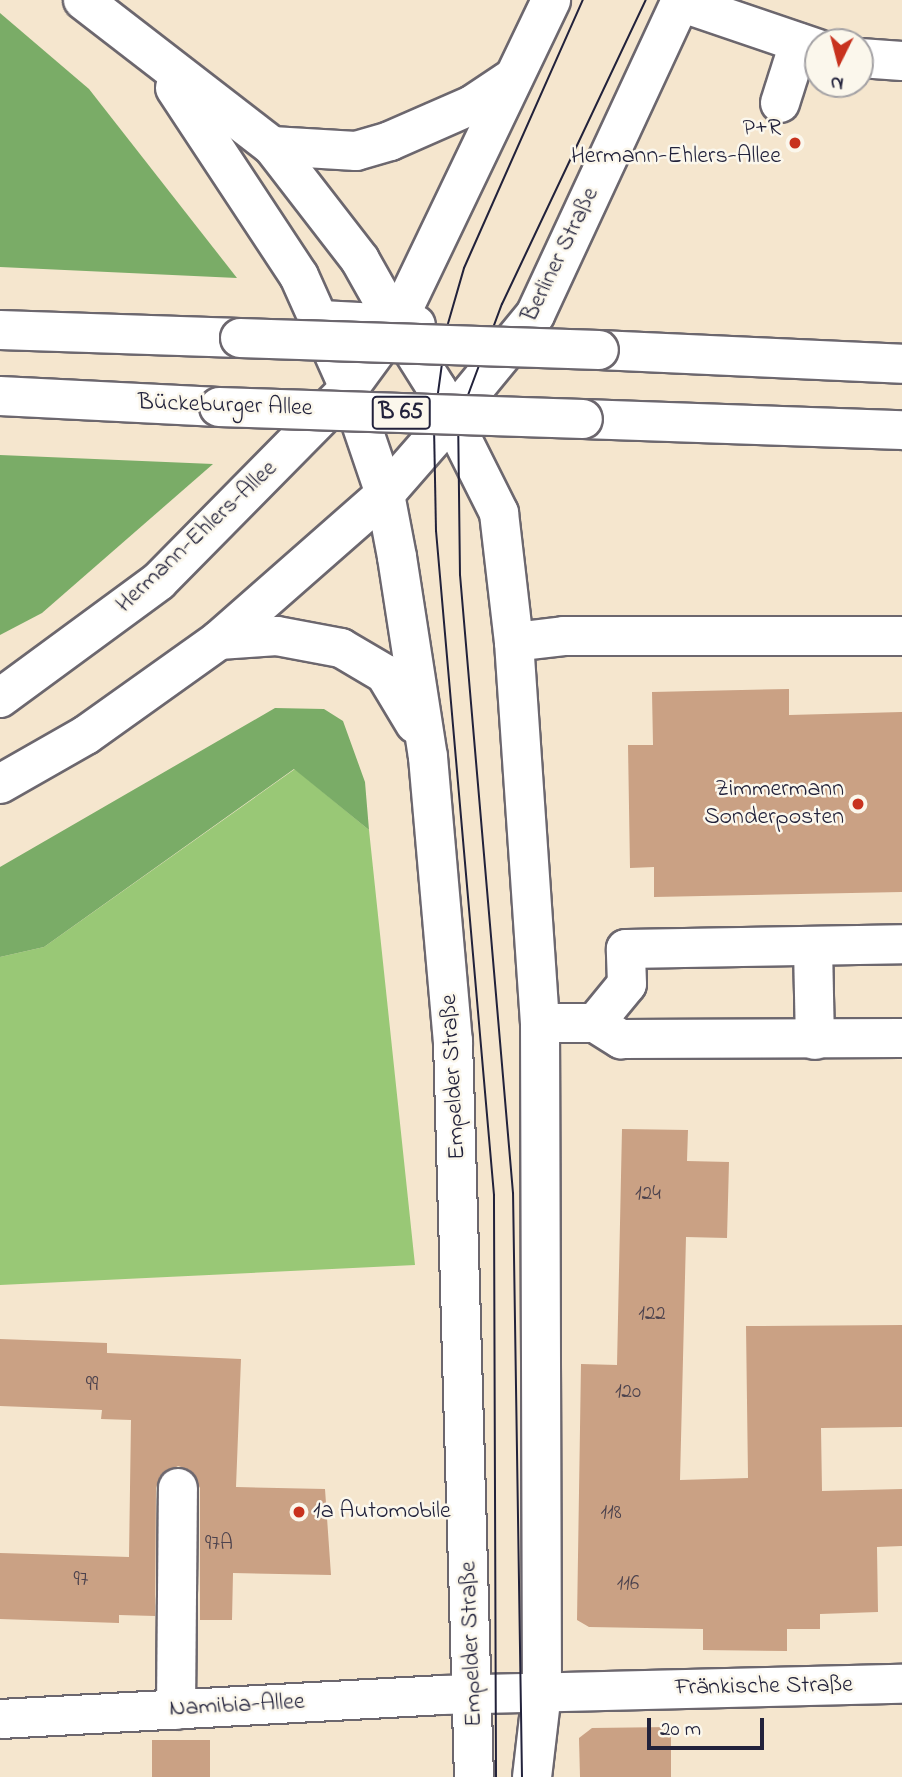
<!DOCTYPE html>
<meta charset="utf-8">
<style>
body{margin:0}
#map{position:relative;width:902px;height:1777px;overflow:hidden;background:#f5e6ce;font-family:"Indie Flower",sans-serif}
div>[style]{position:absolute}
.green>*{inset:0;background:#99c876}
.forest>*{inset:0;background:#7aac67}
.building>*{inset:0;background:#caa184;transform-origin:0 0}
.roads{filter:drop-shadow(2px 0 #6c676e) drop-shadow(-2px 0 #6c676e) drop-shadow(0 2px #6c676e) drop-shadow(0 -2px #6c676e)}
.minor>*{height:38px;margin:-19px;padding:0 19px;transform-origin:19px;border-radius:19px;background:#fff}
.highway>*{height:38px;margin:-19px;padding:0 19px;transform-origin:19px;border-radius:19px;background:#fff}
.tram>*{height:2px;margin:-1px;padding:0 1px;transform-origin:1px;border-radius:1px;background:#22223b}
.bridges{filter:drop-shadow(2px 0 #6c676e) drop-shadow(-2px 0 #6c676e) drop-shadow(0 2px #6c676e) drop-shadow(0 -2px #6c676e)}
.highway-bridge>*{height:38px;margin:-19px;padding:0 19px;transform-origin:19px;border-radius:19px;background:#fff}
.dots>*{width:19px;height:19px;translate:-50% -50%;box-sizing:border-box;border:4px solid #fbf7ec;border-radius:50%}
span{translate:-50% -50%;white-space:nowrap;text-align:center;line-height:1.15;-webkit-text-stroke:5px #fbf7ec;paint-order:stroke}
.number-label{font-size:21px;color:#4c424d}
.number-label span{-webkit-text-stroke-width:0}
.shield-label span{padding:2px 5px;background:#fbf7ec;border:2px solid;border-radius:5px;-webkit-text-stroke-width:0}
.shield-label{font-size:23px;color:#22223b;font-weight:700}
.poi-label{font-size:24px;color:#22223b}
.right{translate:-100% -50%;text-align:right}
.left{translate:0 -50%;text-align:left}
.street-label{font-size:24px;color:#22223b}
.north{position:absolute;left:804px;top:28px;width:70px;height:70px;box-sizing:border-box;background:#fbf7ec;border:2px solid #a4a2a5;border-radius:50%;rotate:186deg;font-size:19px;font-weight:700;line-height:28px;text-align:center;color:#22223b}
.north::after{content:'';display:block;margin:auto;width:24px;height:32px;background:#c8321e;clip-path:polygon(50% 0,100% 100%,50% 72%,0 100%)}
.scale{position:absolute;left:647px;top:1718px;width:117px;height:32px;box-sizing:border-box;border:4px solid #22223b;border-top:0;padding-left:9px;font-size:21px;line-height:24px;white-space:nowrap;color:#22223b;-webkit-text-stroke:5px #fbf7ec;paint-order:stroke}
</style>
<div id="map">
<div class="green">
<i style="clip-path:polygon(295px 769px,369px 830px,415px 1265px,0 1285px,0 957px,44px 947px)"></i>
</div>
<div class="forest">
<i style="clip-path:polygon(0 13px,89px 89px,237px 278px,0 267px)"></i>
<i style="clip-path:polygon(0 455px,213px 464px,42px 613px,0 635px)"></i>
<i style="clip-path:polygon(275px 708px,324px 709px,343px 721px,365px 782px,369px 830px,294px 769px,44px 947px,0 957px,0 867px)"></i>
</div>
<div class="building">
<i style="clip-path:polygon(789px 689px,789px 715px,902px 712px,902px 892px,654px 897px,654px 867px,630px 868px,628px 745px,653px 745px,652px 692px)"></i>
<i style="clip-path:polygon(622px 1129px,688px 1130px,687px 1161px,729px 1162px,727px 1238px,686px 1237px,680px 1480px,748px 1478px,746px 1326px,902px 1325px,902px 1427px,821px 1428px,822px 1491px,902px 1489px,902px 1546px,877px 1547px,878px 1612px,820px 1614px,820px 1629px,787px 1629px,787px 1651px,703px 1650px,703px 1629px,589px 1627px,577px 1620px,581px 1364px,617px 1365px)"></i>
<i style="clip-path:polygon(0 1339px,107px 1343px,107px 1353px,241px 1359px,236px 1487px,325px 1489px,331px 1575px,233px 1573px,232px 1620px,200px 1620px,200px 1488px,190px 1470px,178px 1466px,160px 1476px,156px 1488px,155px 1616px,119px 1615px,119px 1623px,0 1619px,0 1553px,129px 1557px,131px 1420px,101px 1419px,102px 1410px,0 1406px)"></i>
<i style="clip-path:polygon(671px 1727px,671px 1777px,580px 1777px,579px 1738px,592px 1728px)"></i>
<i style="left:210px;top:1740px;width:37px;height:58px;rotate:90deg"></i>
</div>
<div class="roads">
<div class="minor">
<i style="left:680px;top:2px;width:146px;rotate:18.8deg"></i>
<i style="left:860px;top:58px;width:42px;rotate:4.1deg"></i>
<i style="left:780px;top:103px;width:63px;rotate:-72.4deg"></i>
<i style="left:272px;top:146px;width:84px;rotate:3.4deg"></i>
<i style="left:356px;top:151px;width:35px;rotate:-16deg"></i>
<i style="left:390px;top:141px;width:90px;rotate:-23.7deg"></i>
<i style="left:472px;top:105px;width:50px;rotate:-33.7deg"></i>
<i style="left:321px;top:320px;width:95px;rotate:3deg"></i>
<i style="left:396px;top:324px;width:77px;rotate:57.8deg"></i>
<i style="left:437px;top:389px;width:139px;rotate:63.4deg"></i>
<i style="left:499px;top:513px;width:130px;rotate:83.4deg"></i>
<i style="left:514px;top:642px;width:382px;rotate:86.1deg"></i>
<i style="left:540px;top:1023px;width:669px;rotate:89.83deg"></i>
<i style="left:542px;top:1692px;width:86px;rotate:96.7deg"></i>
<i style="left:349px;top:388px;width:112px;rotate:71.2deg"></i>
<i style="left:385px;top:494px;width:64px;rotate:79.2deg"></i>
<i style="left:397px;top:557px;width:202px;rotate:81.2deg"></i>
<i style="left:428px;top:757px;width:285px;rotate:85deg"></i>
<i style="left:453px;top:1041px;width:736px;rotate:88.37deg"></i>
<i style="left:219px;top:640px;width:58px;rotate:-3.9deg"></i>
<i style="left:277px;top:636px;width:65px;rotate:10.6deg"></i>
<i style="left:341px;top:648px;width:51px;rotate:30.6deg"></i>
<i style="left:385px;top:674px;width:58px;rotate:59deg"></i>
<i style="left:514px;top:642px;width:50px;rotate:-6.8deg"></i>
<i style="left:564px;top:636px;width:338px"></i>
<i style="left:0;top:698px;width:197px;rotate:-36.3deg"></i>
<i style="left:159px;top:581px;width:271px;rotate:-45.4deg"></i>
<i style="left:349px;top:388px;width:79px;rotate:-53.7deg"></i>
<i style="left:396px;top:324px;width:359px;rotate:-64.4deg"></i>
<i style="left:0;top:784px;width:99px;rotate:-29.7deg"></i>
<i style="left:86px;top:735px;width:163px;rotate:-35.5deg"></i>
<i style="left:219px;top:640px;width:221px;rotate:-41.3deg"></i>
<i style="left:385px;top:494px;width:73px;rotate:-48.9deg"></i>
<i style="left:433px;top:439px;width:161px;rotate:-50.6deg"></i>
<i style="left:535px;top:315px;width:347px;rotate:-65.1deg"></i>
<i style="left:813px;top:947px;width:93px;rotate:88.8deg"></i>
<i style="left:540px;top:1023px;width:55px"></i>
<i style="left:595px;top:1023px;width:31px;rotate:32deg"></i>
<i style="left:621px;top:1039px;width:281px;rotate:-0.2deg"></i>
<i style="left:595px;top:1023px;width:50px;rotate:-50.6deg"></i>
<i style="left:627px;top:984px;width:35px;rotate:-92deg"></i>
<i style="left:626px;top:949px;width:276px;rotate:-1deg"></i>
<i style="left:176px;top:1710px;width:222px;rotate:-89.5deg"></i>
<i style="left:0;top:1719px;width:441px;rotate:-3.1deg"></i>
<i style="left:440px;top:1695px;width:462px;rotate:-1.4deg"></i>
</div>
<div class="highway">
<i style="left:83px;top:0;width:239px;rotate:37.7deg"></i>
<i style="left:272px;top:146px;width:144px;rotate:52.3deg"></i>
<i style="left:360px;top:260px;width:73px;rotate:60.6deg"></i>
<i style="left:175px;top:88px;width:225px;rotate:56.6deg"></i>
<i style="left:299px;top:276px;width:123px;rotate:65.9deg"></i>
<i style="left:0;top:330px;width:240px;rotate:1.9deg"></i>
<i style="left:599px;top:350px;width:303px;rotate:2.6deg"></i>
<i style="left:0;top:396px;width:219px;rotate:2.9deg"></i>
<i style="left:583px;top:419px;width:319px;rotate:2deg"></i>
</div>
</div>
<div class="tram">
<i style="left:496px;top:1777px;width:582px;rotate:-90.2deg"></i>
<i style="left:494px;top:1195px;width:667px;rotate:-94.99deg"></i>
<i style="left:436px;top:531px;width:109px;rotate:-91.1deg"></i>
<i style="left:434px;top:422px;width:96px;rotate:-82.2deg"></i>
<i style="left:447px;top:327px;width:61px;rotate:-73.9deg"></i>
<i style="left:464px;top:268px;width:293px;rotate:-66.1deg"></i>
<i style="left:522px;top:1777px;width:584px;rotate:-90.88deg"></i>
<i style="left:513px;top:1193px;width:620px;rotate:-94.9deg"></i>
<i style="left:460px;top:575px;width:153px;rotate:-90.7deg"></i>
<i style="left:458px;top:422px;width:126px;rotate:-69.6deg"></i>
<i style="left:502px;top:304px;width:336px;rotate:-64.7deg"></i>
</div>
<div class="bridges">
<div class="highway-bridge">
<i style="left:240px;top:338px;width:359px;rotate:1.9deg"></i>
<i style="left:219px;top:407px;width:364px;rotate:1.9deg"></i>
</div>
</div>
<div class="dots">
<i style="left:795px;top:143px;background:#c8321e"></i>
<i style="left:858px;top:804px;background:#c8321e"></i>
<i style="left:299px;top:1512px;background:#c8321e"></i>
</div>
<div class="number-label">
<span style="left:648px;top:1194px">124</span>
<span style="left:652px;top:1314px">122</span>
<span style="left:92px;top:1385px">99</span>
<span style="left:628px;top:1392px">120</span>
<span style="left:611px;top:1513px">118</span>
<span style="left:219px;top:1544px">97A</span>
<span style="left:81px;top:1580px">97</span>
<span style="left:628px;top:1584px">116</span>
</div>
<div class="shield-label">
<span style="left:401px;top:413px">B 65</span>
</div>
<div class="poi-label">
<span class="right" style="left:781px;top:143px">P+R<br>Hermann-Ehlers-Allee</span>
<span class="right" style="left:844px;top:804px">Zimmermann<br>Sonderposten</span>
<span class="left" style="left:313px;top:1512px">1a Automobile</span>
</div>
<div class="street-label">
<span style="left:561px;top:255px;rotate:-64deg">Berliner Straße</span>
<span style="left:225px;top:406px;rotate:2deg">Bückeburger Allee</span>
<span style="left:197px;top:537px;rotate:-43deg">Hermann-Ehlers-Allee</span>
<span style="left:454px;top:1077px;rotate:-93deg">Empelder Straße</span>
<span style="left:472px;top:1644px;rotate:-92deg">Empelder Straße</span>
<span style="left:764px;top:1687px;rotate:-1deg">Fränkische Straße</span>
<span style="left:237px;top:1706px;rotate:-3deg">Namibia-Allee</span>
</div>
<div class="north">N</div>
<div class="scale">20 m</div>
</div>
